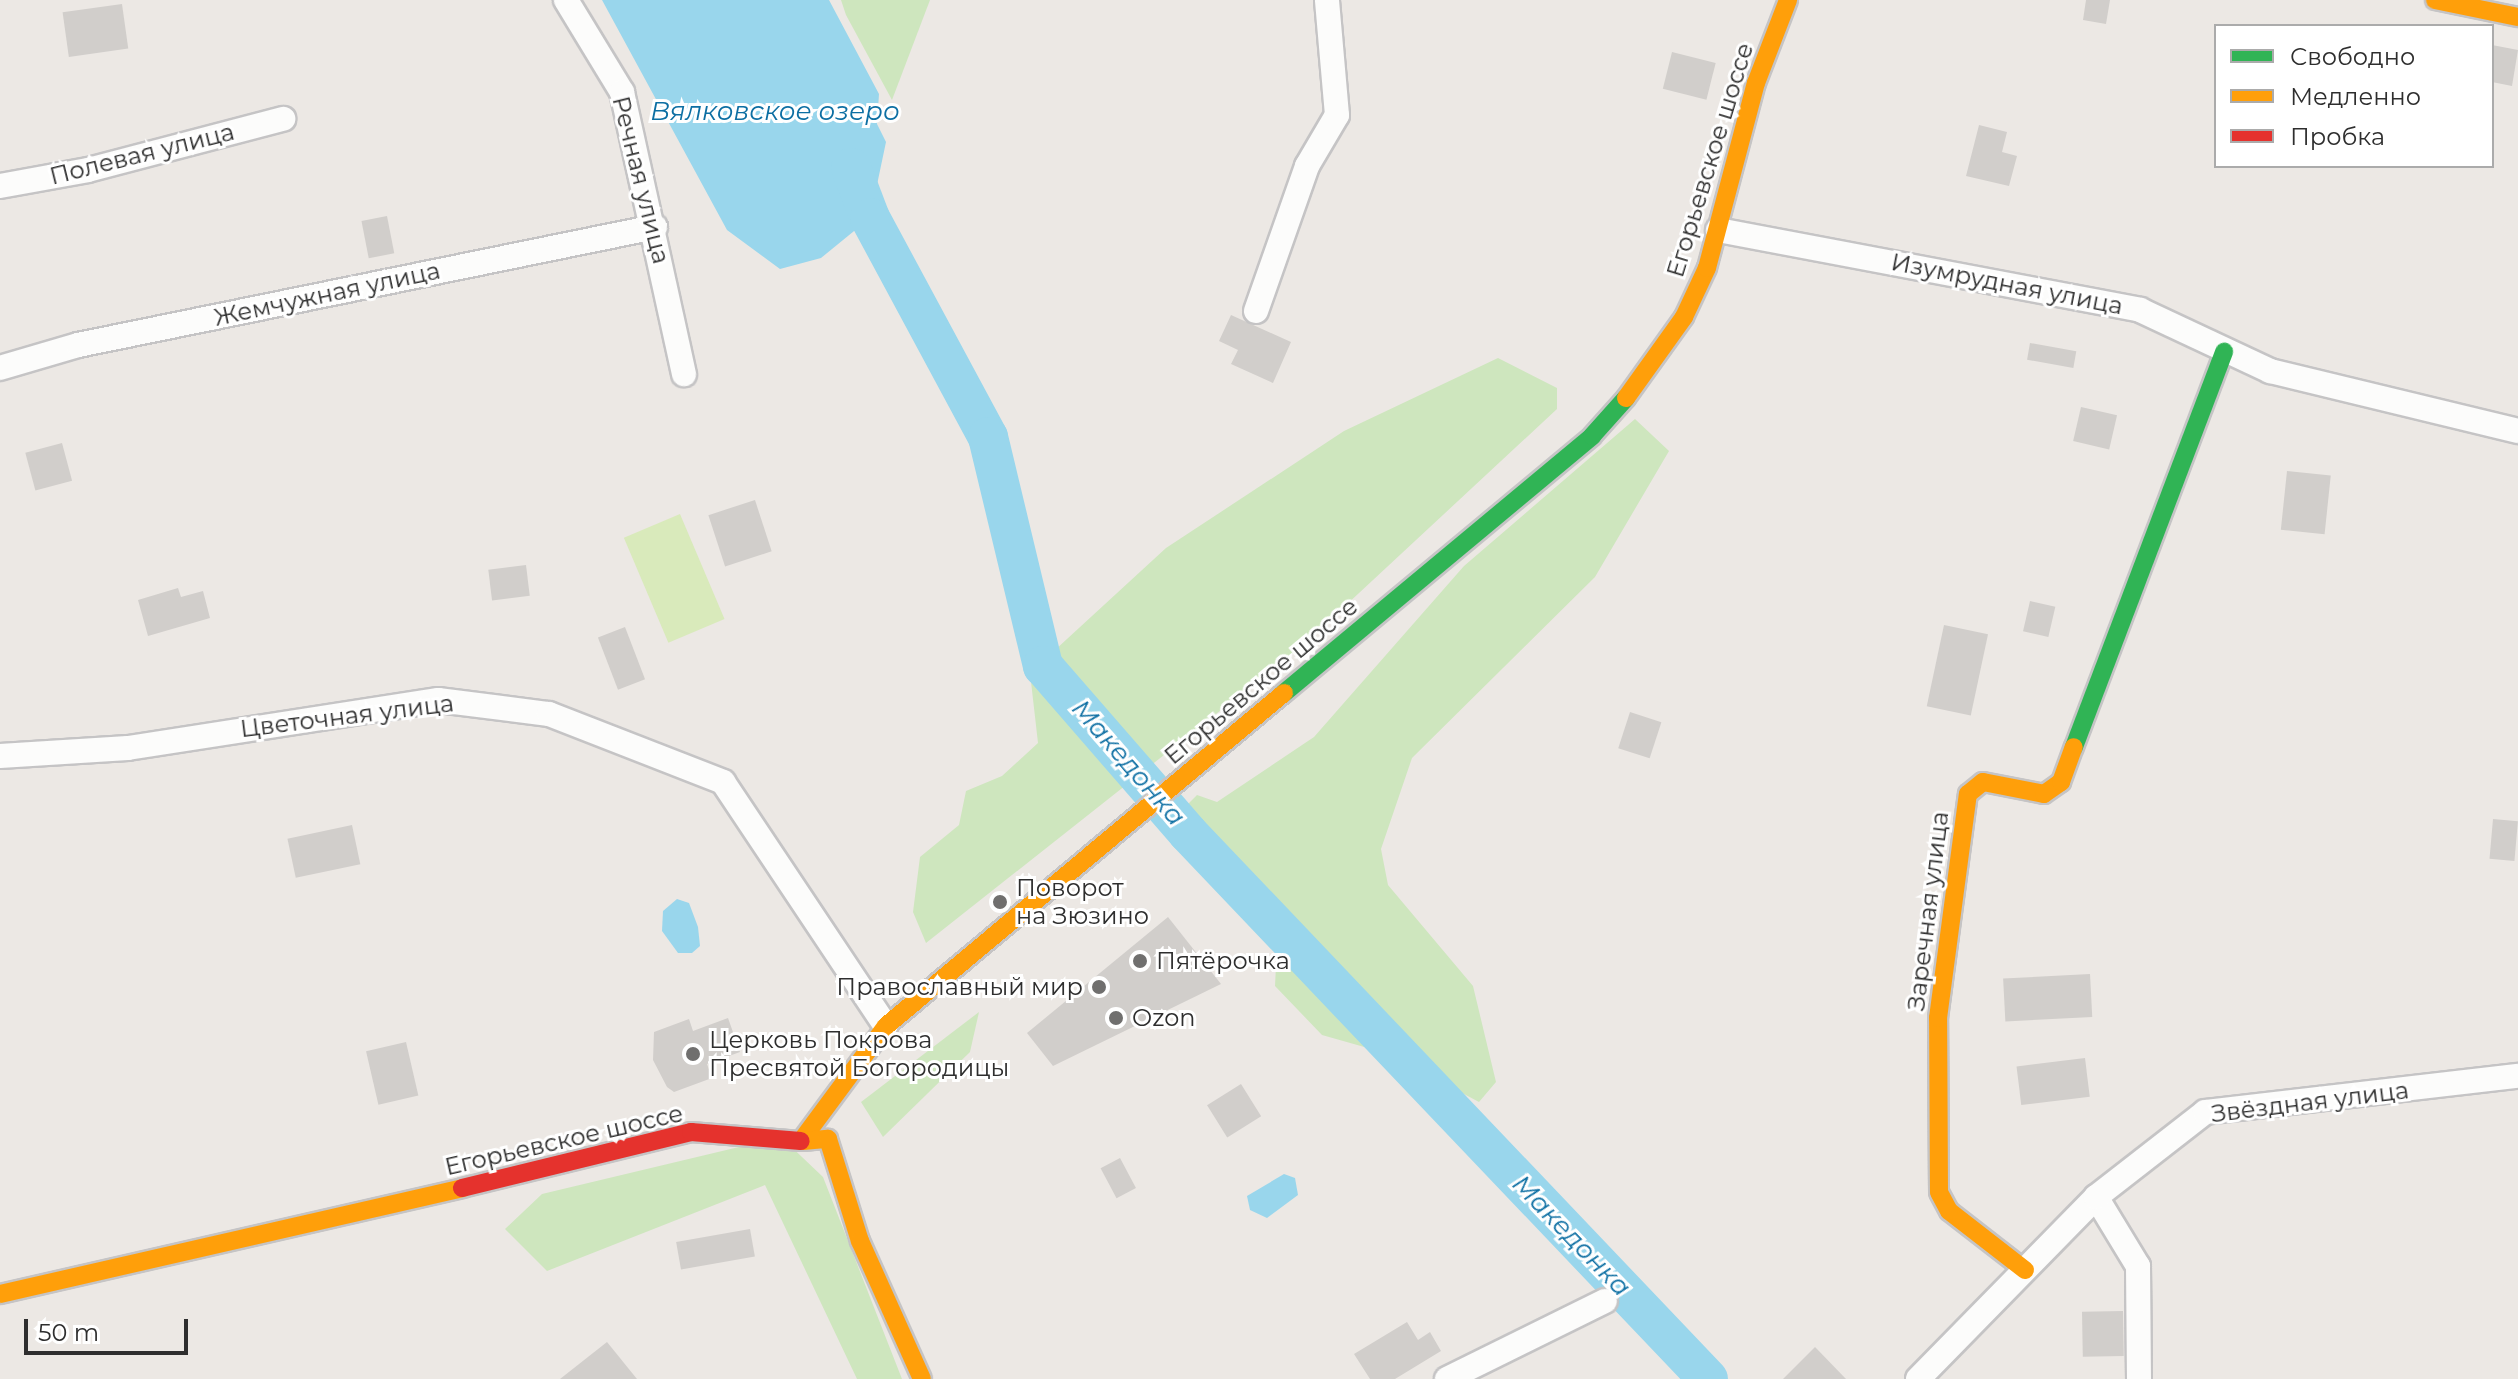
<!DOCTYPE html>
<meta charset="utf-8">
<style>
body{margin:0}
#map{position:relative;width:2518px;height:1379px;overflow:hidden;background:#ece8e4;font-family:Montserrat,sans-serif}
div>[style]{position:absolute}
.green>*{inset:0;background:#cee6be}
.pitch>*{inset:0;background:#d9eabb;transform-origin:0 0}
.water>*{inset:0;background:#99d6ec}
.river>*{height:40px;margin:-20px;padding:0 20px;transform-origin:20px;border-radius:20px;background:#99d6ec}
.building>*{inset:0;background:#d1cecb;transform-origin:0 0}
.roads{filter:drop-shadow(2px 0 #c5c4c5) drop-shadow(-2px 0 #c5c4c5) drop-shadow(0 2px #c5c4c5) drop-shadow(0 -2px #c5c4c5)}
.street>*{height:24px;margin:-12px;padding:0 12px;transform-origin:12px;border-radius:12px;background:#fcfcfb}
.fast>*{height:18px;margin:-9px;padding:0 9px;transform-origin:9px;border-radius:9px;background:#30b455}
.slow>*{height:18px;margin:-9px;padding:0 9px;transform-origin:9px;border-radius:9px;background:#ff9f0a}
.jam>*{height:18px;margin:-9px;padding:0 9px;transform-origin:9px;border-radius:9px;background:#e5322d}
.dots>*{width:22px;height:22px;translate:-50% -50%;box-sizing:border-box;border:4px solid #fff;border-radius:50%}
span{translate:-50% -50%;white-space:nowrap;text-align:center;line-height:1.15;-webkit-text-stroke:6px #fff;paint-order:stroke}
.street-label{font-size:24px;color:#2e2e2e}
.poi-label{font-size:24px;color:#2e2e2e}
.left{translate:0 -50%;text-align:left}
.right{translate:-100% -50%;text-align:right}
.water-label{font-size:26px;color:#0d6fa3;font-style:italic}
.legend{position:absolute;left:2214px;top:24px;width:280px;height:144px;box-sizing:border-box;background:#fff;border:2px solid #ababab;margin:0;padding:10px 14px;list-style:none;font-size:24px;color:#2e2e2e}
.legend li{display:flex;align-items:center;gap:16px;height:40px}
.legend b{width:40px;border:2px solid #ababab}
.scale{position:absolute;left:24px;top:1319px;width:164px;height:36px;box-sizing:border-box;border:4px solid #2e2e2e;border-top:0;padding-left:10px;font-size:24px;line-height:28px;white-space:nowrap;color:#2e2e2e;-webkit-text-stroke:6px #fff;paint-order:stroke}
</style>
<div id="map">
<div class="green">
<i style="clip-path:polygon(841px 0,930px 0,892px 100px,846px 15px)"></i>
<i style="clip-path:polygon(1498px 358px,1557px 388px,1557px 409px,1302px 646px,926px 943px,913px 912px,920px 857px,959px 825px,966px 791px,1002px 776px,1038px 743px,1030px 673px,1166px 548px,1344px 431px)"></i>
<i style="clip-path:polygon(1635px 419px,1669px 451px,1595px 577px,1412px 758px,1381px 849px,1388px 885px,1473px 986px,1496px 1082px,1479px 1102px,1389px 1054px,1322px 1035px,1275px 986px,1279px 904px,1184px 808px,1197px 795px,1217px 802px,1314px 737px,1464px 566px)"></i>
<i style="clip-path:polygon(979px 1012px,970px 1052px,883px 1137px,861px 1102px)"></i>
<i style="clip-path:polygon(781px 1137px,823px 1177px,902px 1379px,857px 1379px,765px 1185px,547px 1271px,505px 1229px,542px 1194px)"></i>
</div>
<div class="pitch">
<i style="left:680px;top:514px;width:114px;height:61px;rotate:67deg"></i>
</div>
<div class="water">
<i style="clip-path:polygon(602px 0,829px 0,879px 94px,877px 124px,886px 142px,870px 218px,821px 258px,780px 269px,727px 230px)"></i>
<i style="clip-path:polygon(677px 899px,689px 903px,698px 927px,700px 946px,692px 953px,678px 953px,662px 931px,663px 911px)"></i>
<i style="clip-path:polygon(1284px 1174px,1295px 1178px,1298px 1195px,1267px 1218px,1250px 1210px,1247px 1196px)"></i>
</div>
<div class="river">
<i style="left:851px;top:168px;width:53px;rotate:69.2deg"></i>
<i style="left:870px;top:218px;width:249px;rotate:61.7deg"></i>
<i style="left:988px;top:437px;width:236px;rotate:76.5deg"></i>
<i style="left:1043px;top:666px;width:221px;rotate:49deg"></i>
<i style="left:1188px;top:833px;width:754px;rotate:46.4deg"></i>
</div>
<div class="building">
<i style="clip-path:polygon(2086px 0,2110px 0,2106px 24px,2083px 20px)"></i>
<i style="left:122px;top:4px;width:45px;height:60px;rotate:82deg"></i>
<i style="clip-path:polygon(2492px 45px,2518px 50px,2512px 86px,2492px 82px)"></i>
<i style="left:1672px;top:52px;width:45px;height:38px;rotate:14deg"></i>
<i style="clip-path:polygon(1979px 125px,2007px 132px,2002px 152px,2017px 156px,2009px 186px,1966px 176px)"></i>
<i style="left:387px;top:216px;width:38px;height:26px;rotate:79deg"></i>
<i style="clip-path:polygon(1231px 315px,1291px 342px,1273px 383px,1231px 364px,1238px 350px,1219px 341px)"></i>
<i style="left:2030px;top:343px;width:47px;height:17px;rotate:10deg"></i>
<i style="left:2081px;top:407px;width:37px;height:35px;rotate:13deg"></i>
<i style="left:62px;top:443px;width:39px;height:38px;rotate:75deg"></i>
<i style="left:2287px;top:471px;width:44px;height:59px;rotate:6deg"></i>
<i style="left:755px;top:500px;width:54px;height:49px;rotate:72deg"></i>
<i style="left:526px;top:565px;width:31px;height:38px;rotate:83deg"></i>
<i style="clip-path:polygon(178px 588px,181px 597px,203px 591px,210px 618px,148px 636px,138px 600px)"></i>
<i style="left:2030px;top:601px;width:26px;height:31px;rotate:13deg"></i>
<i style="left:1944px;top:625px;width:45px;height:83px;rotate:12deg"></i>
<i style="left:625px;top:627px;width:56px;height:29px;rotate:69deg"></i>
<i style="left:1630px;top:712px;width:33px;height:38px;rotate:18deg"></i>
<i style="left:2493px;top:819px;width:25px;height:40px;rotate:5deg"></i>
<i style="left:352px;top:825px;width:40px;height:66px;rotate:78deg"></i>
<i style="clip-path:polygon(1168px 917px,1221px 984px,1053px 1066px,1027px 1033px)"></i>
<i style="left:2090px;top:974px;width:43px;height:87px;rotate:87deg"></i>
<i style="clip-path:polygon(728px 1018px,740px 1052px,707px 1064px,712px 1078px,674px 1092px,667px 1087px,653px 1060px,654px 1032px,689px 1019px,693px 1031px)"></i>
<i style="left:406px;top:1042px;width:55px;height:41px;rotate:77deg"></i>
<i style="left:2085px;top:1058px;width:39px;height:69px;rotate:83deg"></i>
<i style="left:1241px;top:1084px;width:38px;height:40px;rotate:58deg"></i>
<i style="left:1120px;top:1158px;width:34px;height:22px;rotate:62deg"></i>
<i style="left:750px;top:1229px;width:28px;height:75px;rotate:80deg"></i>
<i style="left:2123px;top:1311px;width:45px;height:41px;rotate:89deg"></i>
<i style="clip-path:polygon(1407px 1322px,1418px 1340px,1430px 1332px,1441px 1351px,1395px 1379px,1370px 1379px,1354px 1354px)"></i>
<i style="clip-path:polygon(607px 1342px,637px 1379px,560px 1379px)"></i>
<i style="clip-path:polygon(1815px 1347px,1846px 1379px,1783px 1379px)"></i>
</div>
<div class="roads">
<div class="street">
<i style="left:566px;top:0;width:108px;rotate:58.7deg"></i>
<i style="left:622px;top:92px;width:289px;rotate:77.6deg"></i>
<i style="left:0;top:186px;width:89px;rotate:-10.3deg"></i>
<i style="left:88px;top:170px;width:202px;rotate:-14.7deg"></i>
<i style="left:1718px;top:230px;width:430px;rotate:10.7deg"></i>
<i style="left:2140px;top:310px;width:144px;rotate:25.1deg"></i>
<i style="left:2270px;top:371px;width:255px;rotate:13.6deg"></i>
<i style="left:1256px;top:311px;width:154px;rotate:-70.6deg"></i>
<i style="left:1307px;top:166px;width:59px;rotate:-59.5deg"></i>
<i style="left:1337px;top:115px;width:115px;rotate:-95deg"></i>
<i style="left:0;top:368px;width:81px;rotate:-16.4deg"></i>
<i style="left:78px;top:345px;width:589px;rotate:-11.56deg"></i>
<i style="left:0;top:756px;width:128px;rotate:-3.6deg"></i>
<i style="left:128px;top:748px;width:314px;rotate:-8.8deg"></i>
<i style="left:438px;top:700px;width:112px;rotate:7.2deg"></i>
<i style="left:549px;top:714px;width:187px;rotate:21.3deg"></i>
<i style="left:723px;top:782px;width:293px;rotate:56.3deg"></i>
<i style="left:2096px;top:1197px;width:81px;rotate:58.7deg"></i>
<i style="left:2138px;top:1266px;width:113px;rotate:89.5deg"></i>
<i style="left:1447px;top:1379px;width:176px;rotate:-26.3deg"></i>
<i style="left:1918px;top:1379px;width:255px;rotate:-45.6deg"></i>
<i style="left:2096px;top:1197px;width:138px;rotate:-37.9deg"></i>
<i style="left:2205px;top:1112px;width:315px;rotate:-6.6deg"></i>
</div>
<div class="fast">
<i style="left:1284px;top:693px;width:401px;rotate:-39.8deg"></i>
<i style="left:1592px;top:436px;width:51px;rotate:-48.2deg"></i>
<i style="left:2074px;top:747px;width:423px;rotate:-69.2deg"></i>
</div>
<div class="slow">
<i style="left:2435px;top:0;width:85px;rotate:11.6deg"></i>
<i style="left:1626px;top:398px;width:100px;rotate:-54.4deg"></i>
<i style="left:1684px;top:317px;width:54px;rotate:-64.9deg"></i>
<i style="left:1707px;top:268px;width:191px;rotate:-75.2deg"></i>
<i style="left:1756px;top:83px;width:89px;rotate:-68.9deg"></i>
<i style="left:801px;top:1141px;width:143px;rotate:-53.5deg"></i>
<i style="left:886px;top:1026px;width:519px;rotate:-39.92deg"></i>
<i style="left:803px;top:1141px;width:25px;rotate:-5deg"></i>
<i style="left:828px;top:1139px;width:107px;rotate:72.6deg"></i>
<i style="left:860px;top:1241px;width:151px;rotate:65.8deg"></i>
<i style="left:2025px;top:1270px;width:96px;rotate:-142.2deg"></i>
<i style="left:1949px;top:1211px;width:21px;rotate:-118deg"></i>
<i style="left:1939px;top:1192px;width:174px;rotate:-90.3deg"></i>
<i style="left:1938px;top:1018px;width:226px;rotate:-82.4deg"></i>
<i style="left:1968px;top:794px;width:19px;rotate:-39deg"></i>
<i style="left:1983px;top:782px;width:62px;rotate:11.1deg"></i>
<i style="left:2044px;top:794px;width:21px;rotate:-35deg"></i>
<i style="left:2061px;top:782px;width:37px;rotate:-70deg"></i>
<i style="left:0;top:1294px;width:474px;rotate:-12.9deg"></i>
</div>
<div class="jam">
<i style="left:462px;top:1188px;width:236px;rotate:-13.7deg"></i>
<i style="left:691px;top:1132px;width:110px;rotate:4.7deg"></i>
</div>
</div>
<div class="dots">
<i style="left:1000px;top:902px;background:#706f6e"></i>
<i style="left:1140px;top:961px;background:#706f6e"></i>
<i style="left:1099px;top:987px;background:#706f6e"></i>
<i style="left:1116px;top:1018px;background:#706f6e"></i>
<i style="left:693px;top:1054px;background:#706f6e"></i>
</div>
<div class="street-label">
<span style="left:142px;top:154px;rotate:-14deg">Полевая улица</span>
<span style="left:1710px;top:160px;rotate:-73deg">Егорьевское шоссе</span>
<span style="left:641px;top:180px;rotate:76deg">Речная улица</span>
<span style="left:2007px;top:284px;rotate:11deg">Изумрудная улица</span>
<span style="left:327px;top:294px;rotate:-12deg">Жемчужная улица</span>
<span style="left:1261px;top:681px;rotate:-40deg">Егорьевское шоссе</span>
<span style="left:347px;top:716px;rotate:-7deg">Цветочная улица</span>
<span style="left:1928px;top:911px;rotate:-83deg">Заречная улица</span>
<span style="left:2310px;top:1102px;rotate:-7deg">Звёздная улица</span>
<span style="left:564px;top:1140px;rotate:-13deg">Егорьевское шоссе</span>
</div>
<div class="poi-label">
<span class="left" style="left:1016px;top:902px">Поворот<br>на Зюзино</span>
<span class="left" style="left:1156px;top:961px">Пятёрочка</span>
<span class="right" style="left:1083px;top:987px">Православный мир</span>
<span class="left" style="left:1132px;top:1018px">Ozon</span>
<span class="left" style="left:709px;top:1054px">Церковь Покрова<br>Пресвятой Богородицы</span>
</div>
<div class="water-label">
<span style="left:775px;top:112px">Вялковское озеро</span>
<span style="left:1128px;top:763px;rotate:49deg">Македонка</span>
<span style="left:1571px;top:1236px;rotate:46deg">Македонка</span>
</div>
<ul class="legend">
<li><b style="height:10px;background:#30b455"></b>Свободно</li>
<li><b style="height:10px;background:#ff9f0a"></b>Медленно</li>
<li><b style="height:10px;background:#e5322d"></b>Пробка</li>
</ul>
<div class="scale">50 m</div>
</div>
